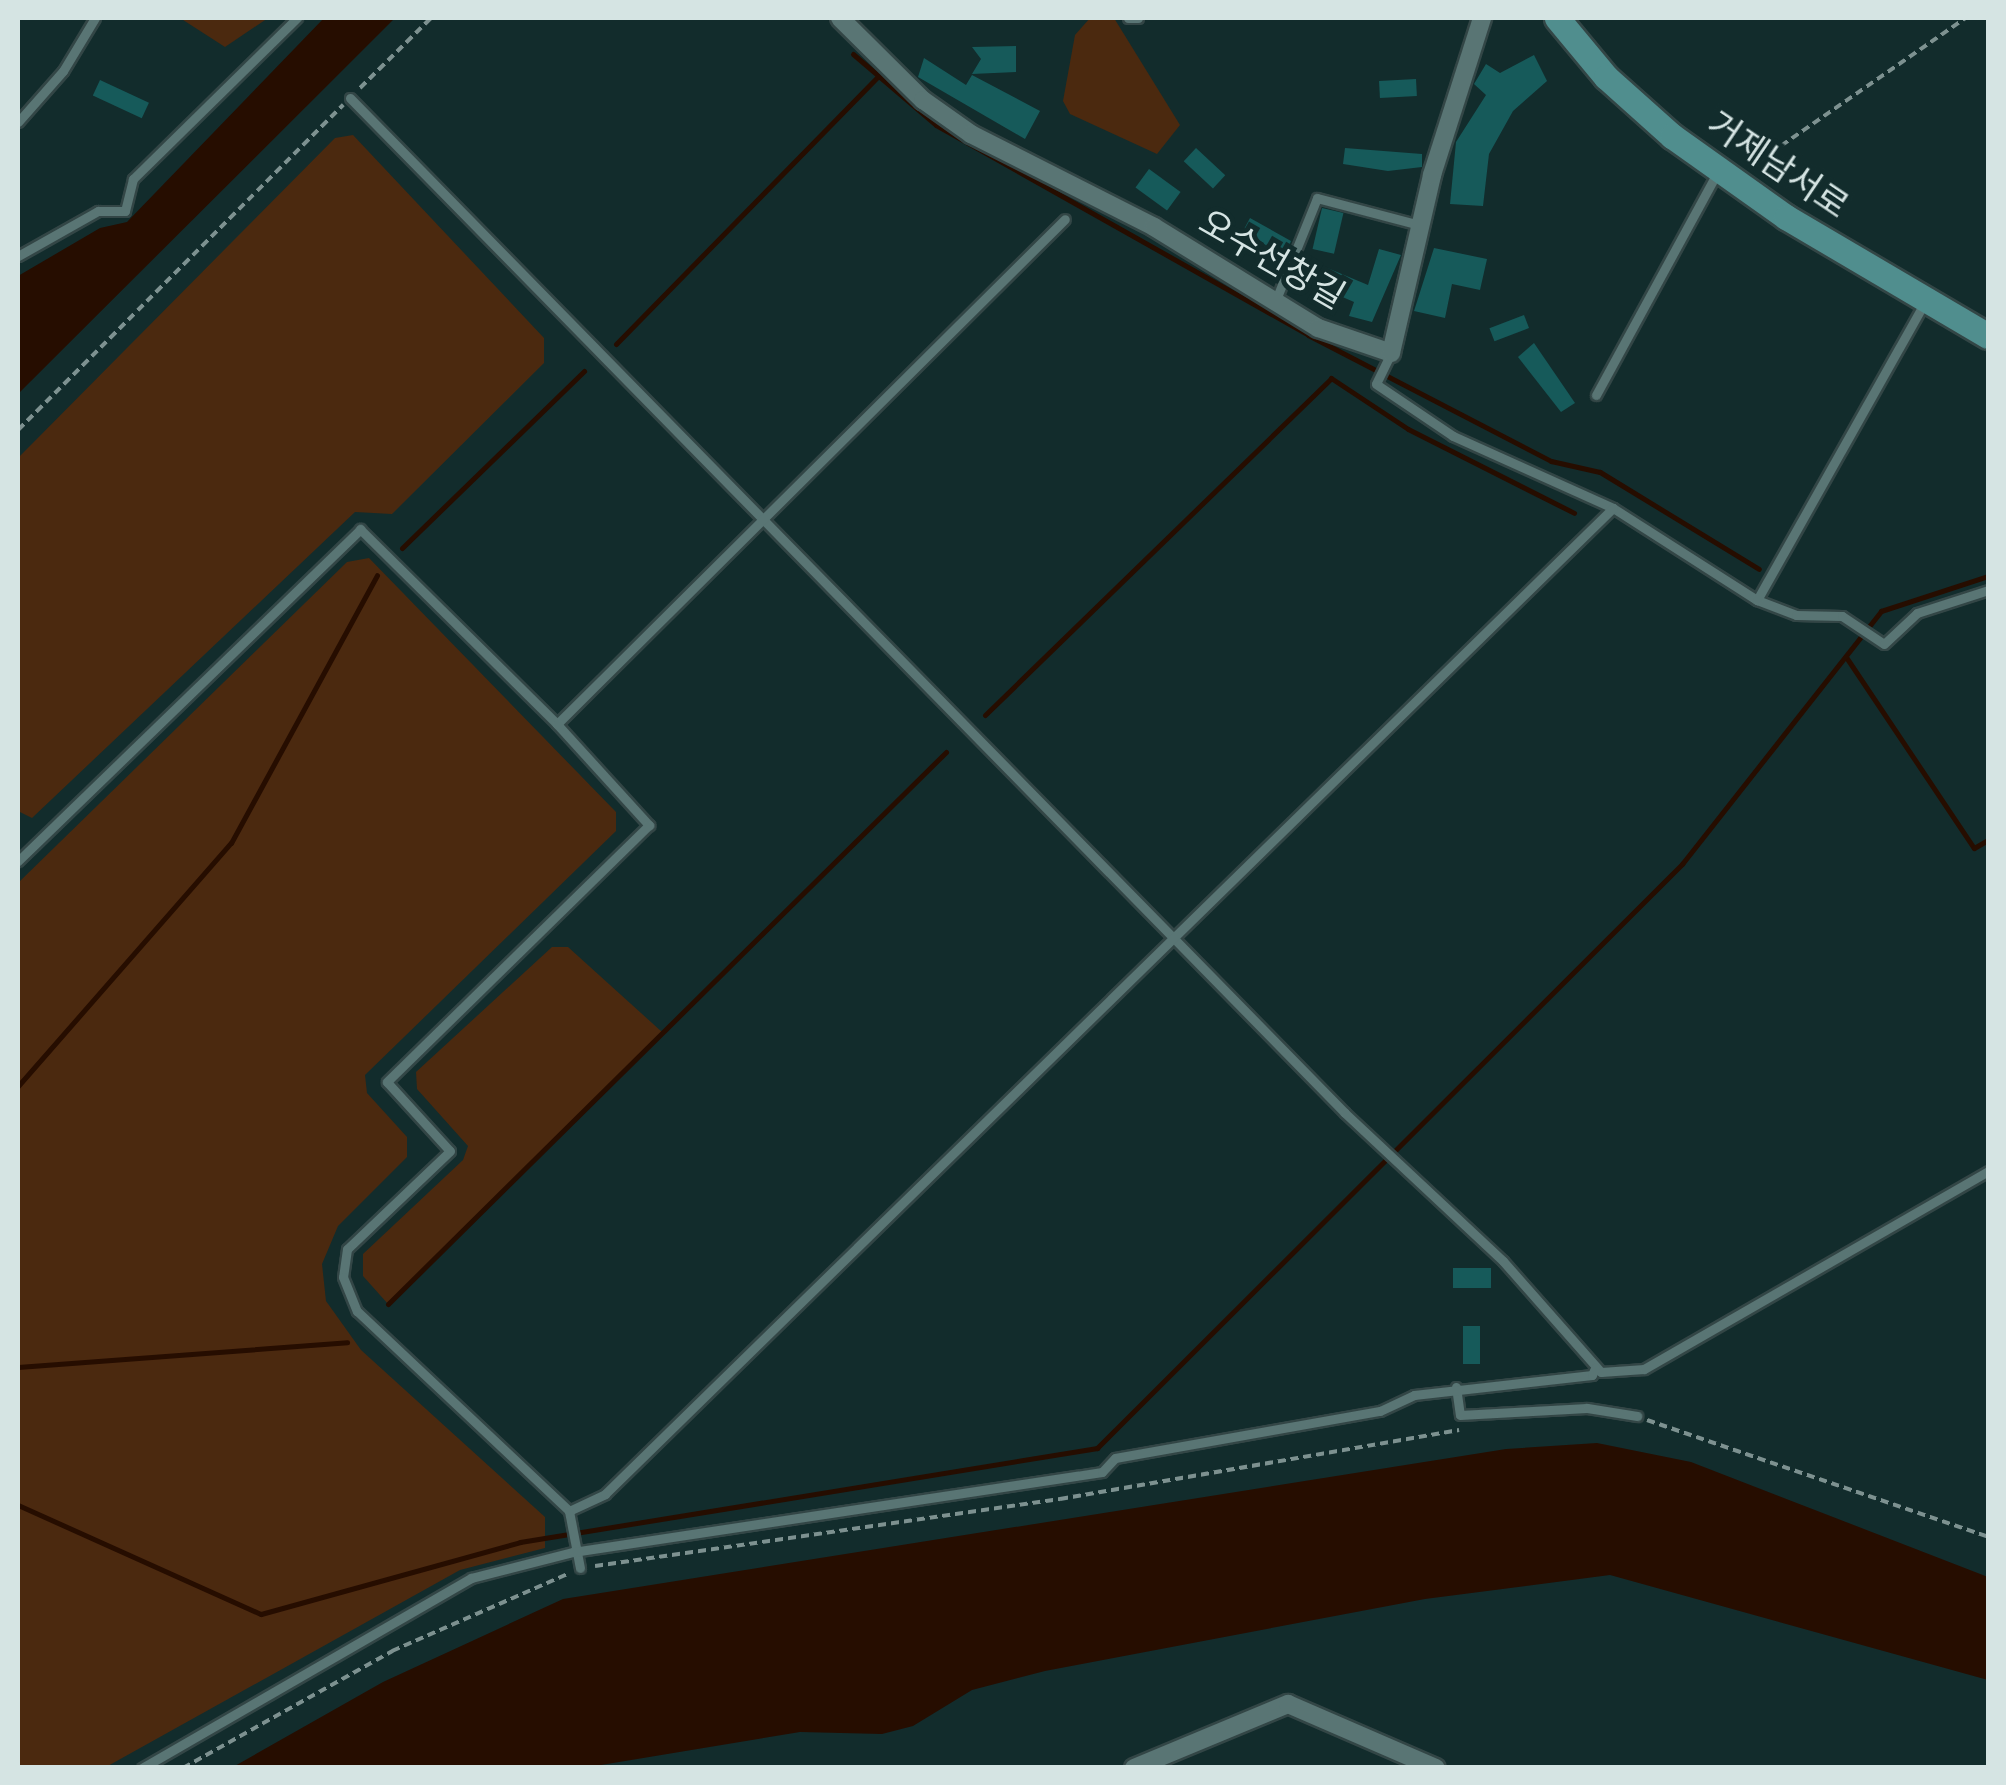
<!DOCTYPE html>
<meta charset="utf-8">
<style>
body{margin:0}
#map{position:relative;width:2006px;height:1785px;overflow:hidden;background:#122c2c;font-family:Jost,"Noto Sans KR",sans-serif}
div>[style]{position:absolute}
.green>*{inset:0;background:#4b290f}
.water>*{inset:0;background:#260d00}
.stream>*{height:5px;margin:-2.5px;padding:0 2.5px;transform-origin:2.5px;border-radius:2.5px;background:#260d00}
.building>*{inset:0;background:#165a5a;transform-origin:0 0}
.path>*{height:4px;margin-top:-2px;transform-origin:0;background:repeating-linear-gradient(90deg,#7d9190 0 8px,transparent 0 13px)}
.roads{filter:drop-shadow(2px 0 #334646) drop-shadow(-2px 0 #334646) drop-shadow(0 2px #334646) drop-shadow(0 -2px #334646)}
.service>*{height:9px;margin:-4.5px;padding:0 4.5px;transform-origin:4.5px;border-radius:4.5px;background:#597574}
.minor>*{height:18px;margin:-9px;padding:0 9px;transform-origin:9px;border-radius:9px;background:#597574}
.secondary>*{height:25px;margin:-12.5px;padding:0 12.5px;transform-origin:12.5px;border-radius:12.5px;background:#508e8e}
span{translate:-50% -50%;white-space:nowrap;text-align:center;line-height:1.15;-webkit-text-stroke:10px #122c2c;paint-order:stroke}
.street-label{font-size:35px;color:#d5e4e3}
.frame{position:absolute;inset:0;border:20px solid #d5e4e3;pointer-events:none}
</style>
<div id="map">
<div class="green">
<i style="clip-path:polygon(180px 18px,268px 18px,225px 47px)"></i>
<i style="clip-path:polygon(1090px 18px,1114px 18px,1180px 125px,1157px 154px,1070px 114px,1063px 101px,1075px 35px)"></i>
<i style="clip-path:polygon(353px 135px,544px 338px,544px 363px,392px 514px,355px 512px,32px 818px,18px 811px,18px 458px,335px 138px)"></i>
<i style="clip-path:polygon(369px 558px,616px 812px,616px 831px,365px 1075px,367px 1093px,407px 1137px,407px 1157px,338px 1226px,322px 1264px,326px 1301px,361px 1350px,545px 1517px,545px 1548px,460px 1570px,106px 1767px,18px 1767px,18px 883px,347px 562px)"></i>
<i style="clip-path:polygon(552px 947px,568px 947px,662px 1032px,388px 1304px,363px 1276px,363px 1254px,463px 1160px,468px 1146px,417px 1089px,416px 1072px)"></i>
</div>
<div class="water">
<i style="clip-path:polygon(324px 18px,395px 18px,18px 394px,18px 276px,100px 228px,127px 222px)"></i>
<i style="clip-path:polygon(1597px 1443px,1691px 1462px,1988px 1577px,1988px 1680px,1610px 1575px,1425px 1599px,1045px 1671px,972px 1690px,913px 1726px,882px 1734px,800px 1732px,589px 1767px,233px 1767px,383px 1682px,563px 1599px,1506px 1449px)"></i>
</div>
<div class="stream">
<i style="left:853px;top:54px;width:109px;rotate:40.5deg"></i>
<i style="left:936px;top:125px;width:427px;rotate:29.4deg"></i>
<i style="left:1308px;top:335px;width:274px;rotate:27.4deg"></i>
<i style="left:1551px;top:461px;width:50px;rotate:12.7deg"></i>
<i style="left:1600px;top:472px;width:186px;rotate:31.4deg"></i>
<i style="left:616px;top:344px;width:375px;rotate:-45.6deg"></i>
<i style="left:402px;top:548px;width:254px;rotate:-44.2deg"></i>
<i style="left:1846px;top:657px;width:230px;rotate:56.2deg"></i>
<i style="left:1974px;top:848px;width:16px;rotate:-30deg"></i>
<i style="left:985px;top:715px;width:483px;rotate:-44.2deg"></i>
<i style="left:1331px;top:378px;width:92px;rotate:33.5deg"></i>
<i style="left:1408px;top:429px;width:186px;rotate:26.8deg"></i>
<i style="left:18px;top:1086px;width:323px;rotate:-48.8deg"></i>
<i style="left:231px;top:843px;width:305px;rotate:-61.4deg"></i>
<i style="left:388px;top:1304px;width:785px;rotate:-44.69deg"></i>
<i style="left:18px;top:1367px;width:330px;rotate:-4.3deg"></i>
<i style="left:18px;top:1505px;width:266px;rotate:24.2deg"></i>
<i style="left:261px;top:1614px;width:269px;rotate:-15.5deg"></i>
<i style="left:520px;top:1542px;width:585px;rotate:-9.25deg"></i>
<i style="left:1097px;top:1448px;width:827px;rotate:-44.95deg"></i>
<i style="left:1682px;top:864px;width:322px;rotate:-51.8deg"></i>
<i style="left:1881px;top:611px;width:113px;rotate:-18.1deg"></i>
</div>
<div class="building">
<i style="clip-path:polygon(1016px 46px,1016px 72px,972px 74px,981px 59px,972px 47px)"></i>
<i style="clip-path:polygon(1534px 55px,1547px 81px,1513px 111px,1489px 154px,1483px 206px,1450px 204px,1456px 142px,1486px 95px,1474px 84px,1486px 64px,1500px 73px)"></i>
<i style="clip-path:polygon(924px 58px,966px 85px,972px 75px,1040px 111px,1025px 139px,918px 77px)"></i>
<i style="left:1416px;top:79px;width:17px;height:37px;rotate:87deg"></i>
<i style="left:100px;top:80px;width:54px;height:17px;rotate:25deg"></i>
<i style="left:1196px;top:148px;width:40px;height:18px;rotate:43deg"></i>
<i style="clip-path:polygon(1345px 148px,1422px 154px,1422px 167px,1388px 171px,1343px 164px)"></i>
<i style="left:1149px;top:169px;width:39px;height:23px;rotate:36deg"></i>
<i style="left:1322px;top:208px;width:22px;height:42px;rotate:13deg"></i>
<i style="clip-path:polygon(1250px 218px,1291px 241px,1281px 266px,1257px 256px,1264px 243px,1243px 231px)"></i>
<i style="clip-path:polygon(1434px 248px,1487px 259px,1480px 290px,1452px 284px,1445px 318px,1414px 311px)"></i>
<i style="clip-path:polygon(1379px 249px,1401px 255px,1372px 322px,1349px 316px,1354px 302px,1317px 286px,1325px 267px,1368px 285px)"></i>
<i style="left:1524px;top:315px;width:14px;height:37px;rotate:69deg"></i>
<i style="clip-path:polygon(1534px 343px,1575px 403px,1561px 412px,1518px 357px)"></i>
<i style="left:1453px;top:1268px;width:38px;height:20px"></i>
<i style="left:1463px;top:1326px;width:17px;height:38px"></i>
</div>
<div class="path">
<i style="left:360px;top:88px;width:100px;rotate:-44.6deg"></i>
<i style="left:1749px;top:168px;width:264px;rotate:-34.7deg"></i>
<i style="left:18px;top:430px;width:460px;rotate:-45deg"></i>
<i style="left:1647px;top:1420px;width:361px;rotate:18.9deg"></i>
<i style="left:595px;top:1566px;width:470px;rotate:-8.2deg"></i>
<i style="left:1060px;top:1499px;width:405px;rotate:-9.8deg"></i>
<i style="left:183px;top:1768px;width:240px;rotate:-29.2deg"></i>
<i style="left:392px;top:1651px;width:191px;rotate:-23.7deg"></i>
</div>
<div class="roads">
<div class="service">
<i style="left:1128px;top:18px;width:10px"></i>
<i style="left:350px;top:98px;width:1421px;rotate:45.57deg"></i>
<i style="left:1345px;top:1113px;width:216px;rotate:43.1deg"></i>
<i style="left:1503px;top:1261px;width:148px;rotate:48.6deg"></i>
<i style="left:1601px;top:1372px;width:43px;rotate:-4deg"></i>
<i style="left:1644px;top:1369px;width:397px;rotate:-29.9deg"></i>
<i style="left:18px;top:122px;width:68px;rotate:-48.6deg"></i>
<i style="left:63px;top:71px;width:62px;rotate:-58.9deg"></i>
<i style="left:18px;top:256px;width:92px;rotate:-29.4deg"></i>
<i style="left:98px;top:211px;width:27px"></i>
<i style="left:125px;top:211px;width:33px;rotate:-76deg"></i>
<i style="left:133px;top:179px;width:230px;rotate:-44.5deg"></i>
<i style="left:1275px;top:302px;width:112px;rotate:-68deg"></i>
<i style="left:1317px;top:198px;width:106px;rotate:14.7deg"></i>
<i style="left:1391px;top:353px;width:34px;rotate:116deg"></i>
<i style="left:1376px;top:384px;width:93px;rotate:34deg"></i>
<i style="left:1453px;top:436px;width:175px;rotate:24.2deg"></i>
<i style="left:1613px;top:508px;width:171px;rotate:32.6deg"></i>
<i style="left:1757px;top:600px;width:42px;rotate:21deg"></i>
<i style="left:1796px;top:615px;width:46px;rotate:1.2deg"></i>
<i style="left:1842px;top:616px;width:50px;rotate:33.7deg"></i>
<i style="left:1884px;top:644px;width:45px;rotate:-43.2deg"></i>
<i style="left:1917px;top:613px;width:75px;rotate:-17.9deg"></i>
<i style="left:1596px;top:395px;width:255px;rotate:-61.4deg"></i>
<i style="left:1757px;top:600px;width:342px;rotate:-60.6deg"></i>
<i style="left:557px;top:724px;width:716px;rotate:-44.83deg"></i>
<i style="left:18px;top:861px;width:477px;rotate:-44.1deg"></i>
<i style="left:360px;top:529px;width:277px;rotate:44.7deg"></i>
<i style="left:557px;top:724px;width:137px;rotate:47.7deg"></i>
<i style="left:649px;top:825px;width:367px;rotate:135.6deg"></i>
<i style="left:387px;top:1082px;width:93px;rotate:47.6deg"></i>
<i style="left:450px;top:1151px;width:142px;rotate:136.4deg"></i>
<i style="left:347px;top:1249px;width:28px;rotate:98deg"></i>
<i style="left:343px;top:1277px;width:37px;rotate:68deg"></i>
<i style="left:357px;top:1311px;width:291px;rotate:43.3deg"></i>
<i style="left:569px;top:1511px;width:40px;rotate:-25deg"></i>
<i style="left:605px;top:1494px;width:1410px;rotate:-44.37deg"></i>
<i style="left:1456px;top:1387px;width:28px;rotate:82deg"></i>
<i style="left:1460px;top:1415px;width:127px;rotate:-3.2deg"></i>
<i style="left:1587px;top:1408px;width:51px;rotate:9.1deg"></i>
<i style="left:569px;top:1511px;width:58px;rotate:79.1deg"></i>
<i style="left:142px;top:1768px;width:380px;rotate:-30deg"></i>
<i style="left:471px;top:1578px;width:105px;rotate:-14.3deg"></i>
<i style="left:573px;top:1552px;width:535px;rotate:-8.6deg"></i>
<i style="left:1102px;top:1472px;width:19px;rotate:-47deg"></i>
<i style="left:1115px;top:1458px;width:269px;rotate:-10.1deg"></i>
<i style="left:1380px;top:1411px;width:38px;rotate:-25deg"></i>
<i style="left:1414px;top:1395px;width:179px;rotate:-6.4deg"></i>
<i style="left:1592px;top:1375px;width:8px;rotate:-67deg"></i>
</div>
<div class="minor">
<i style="left:840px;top:18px;width:117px;rotate:44.7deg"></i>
<i style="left:923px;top:100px;width:59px;rotate:35.3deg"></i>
<i style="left:971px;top:134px;width:205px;rotate:26.9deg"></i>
<i style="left:1154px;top:227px;width:193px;rotate:31.6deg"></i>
<i style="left:1318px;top:328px;width:77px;rotate:18.9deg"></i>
<i style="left:1391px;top:353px;width:183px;rotate:-77deg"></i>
<i style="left:1432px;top:175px;width:165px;rotate:-72.3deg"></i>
<i style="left:1134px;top:1768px;width:167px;rotate:-22.6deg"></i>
<i style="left:1288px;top:1704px;width:161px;rotate:23.4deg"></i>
</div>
<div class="secondary">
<i style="left:1557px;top:18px;width:77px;rotate:50.3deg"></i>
<i style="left:1606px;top:77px;width:89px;rotate:41.8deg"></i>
<i style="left:1672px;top:136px;width:140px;rotate:35.4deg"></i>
<i style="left:1786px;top:217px;width:234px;rotate:30.5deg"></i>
</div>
</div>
<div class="street-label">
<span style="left:1778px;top:165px;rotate:34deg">거제남서로</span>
<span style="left:1272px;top:259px;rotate:30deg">오수선창길</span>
</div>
<div class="frame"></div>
</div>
